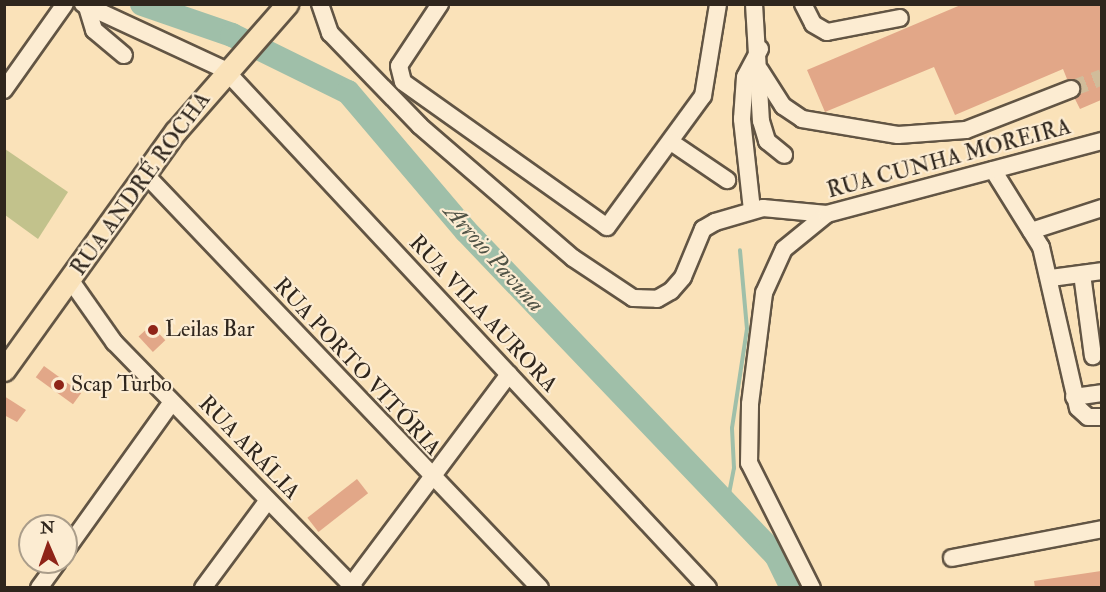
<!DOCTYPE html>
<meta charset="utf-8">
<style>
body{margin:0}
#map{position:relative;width:1106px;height:592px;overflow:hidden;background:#fae2b9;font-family:"IM FELL Double Pica",serif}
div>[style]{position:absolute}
.green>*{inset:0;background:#c2c28c}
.stream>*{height:4px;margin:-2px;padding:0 2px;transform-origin:2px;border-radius:2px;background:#9fbfa9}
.river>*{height:24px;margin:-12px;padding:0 12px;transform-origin:12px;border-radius:12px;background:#9fbfa9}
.building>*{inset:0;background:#e2a788;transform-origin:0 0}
.minor-tunnel>*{height:16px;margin-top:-8px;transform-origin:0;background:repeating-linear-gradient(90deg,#d1bc9a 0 16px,transparent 0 24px)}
.roads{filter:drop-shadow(2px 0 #625544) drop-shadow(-2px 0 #625544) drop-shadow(0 2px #625544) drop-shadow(0 -2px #625544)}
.minor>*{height:16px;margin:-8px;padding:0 8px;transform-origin:8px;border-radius:8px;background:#fcecd2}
.major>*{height:21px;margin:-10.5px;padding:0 10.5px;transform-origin:10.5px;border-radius:10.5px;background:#fae2b9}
.dots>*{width:16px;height:16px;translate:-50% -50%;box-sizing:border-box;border:3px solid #fcecd2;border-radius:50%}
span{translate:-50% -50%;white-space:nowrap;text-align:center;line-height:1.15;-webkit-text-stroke:4.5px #fcecd2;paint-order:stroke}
.street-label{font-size:22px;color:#2f261d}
.poi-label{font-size:22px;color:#2f261d}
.left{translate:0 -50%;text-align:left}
.water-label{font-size:24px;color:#515447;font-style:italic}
.frame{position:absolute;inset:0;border:6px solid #2f261d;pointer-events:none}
.north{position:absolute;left:18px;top:514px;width:60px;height:60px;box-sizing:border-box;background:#fcecd2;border:2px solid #aa9d8a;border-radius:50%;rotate:358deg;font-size:16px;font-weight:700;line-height:24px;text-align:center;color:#2f261d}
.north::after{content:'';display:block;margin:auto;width:21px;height:27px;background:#8f2418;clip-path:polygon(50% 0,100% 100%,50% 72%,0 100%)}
</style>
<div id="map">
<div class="green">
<i style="clip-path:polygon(5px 149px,68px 192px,38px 239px,5px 215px)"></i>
</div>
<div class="stream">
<i style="left:727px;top:504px;width:37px;rotate:-79deg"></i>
<i style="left:734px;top:468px;width:40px;rotate:-92.9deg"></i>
<i style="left:732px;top:428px;width:100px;rotate:-81.4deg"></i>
<i style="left:747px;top:329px;width:79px;rotate:-95.1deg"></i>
</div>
<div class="river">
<i style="left:142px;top:4px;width:95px;rotate:19deg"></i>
<i style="left:232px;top:35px;width:129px;rotate:26.2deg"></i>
<i style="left:348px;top:92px;width:182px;rotate:49.7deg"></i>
<i style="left:466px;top:231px;width:448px;rotate:46.3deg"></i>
<i style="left:776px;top:555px;width:37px;rotate:64deg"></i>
</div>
<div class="building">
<i style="clip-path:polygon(963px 4px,1101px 4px,1101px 100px,1080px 109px,1075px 99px,1080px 85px,1067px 79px,1063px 69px,955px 115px,934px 67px,825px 112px,807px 70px)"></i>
<i style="left:151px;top:325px;width:21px;height:17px;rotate:47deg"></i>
<i style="left:44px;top:366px;width:46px;height:14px;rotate:36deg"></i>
<i style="clip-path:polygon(4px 396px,26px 410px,17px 422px,4px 415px)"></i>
<i style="left:357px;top:479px;width:18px;height:63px;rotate:52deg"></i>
<i style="clip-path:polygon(1101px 571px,1101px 588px,1035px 588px,1034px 581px)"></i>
</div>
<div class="minor-tunnel">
<i style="left:1071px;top:89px;width:33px;rotate:-21deg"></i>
</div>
<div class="roads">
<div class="minor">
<i style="left:83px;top:4px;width:157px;rotate:24.9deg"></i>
<i style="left:225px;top:70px;width:708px;rotate:47deg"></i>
<i style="left:320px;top:4px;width:31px;rotate:71deg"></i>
<i style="left:330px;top:33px;width:129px;rotate:45.9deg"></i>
<i style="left:420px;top:126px;width:202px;rotate:40.8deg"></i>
<i style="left:573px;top:258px;width:72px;rotate:33.7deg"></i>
<i style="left:633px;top:298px;width:24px;rotate:2deg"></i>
<i style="left:657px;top:299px;width:16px;rotate:-30deg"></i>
<i style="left:671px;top:291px;width:18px;rotate:-49deg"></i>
<i style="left:683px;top:277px;width:52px;rotate:-67.4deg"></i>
<i style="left:703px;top:229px;width:14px;rotate:-30deg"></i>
<i style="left:715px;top:222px;width:50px;rotate:-16.3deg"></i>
<i style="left:763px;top:208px;width:64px;rotate:5.4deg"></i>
<i style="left:440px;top:4px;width:74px;rotate:123.5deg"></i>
<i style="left:399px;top:66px;width:16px;rotate:76deg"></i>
<i style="left:403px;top:82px;width:250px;rotate:35.4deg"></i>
<i style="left:607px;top:227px;width:162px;rotate:-53.8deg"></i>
<i style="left:703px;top:96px;width:93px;rotate:-80.7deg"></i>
<i style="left:754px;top:4px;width:117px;rotate:86.6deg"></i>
<i style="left:761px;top:121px;width:21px;rotate:73deg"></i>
<i style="left:767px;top:141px;width:22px;rotate:39deg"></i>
<i style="left:803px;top:4px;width:22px;rotate:63deg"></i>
<i style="left:813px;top:24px;width:16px;rotate:30deg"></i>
<i style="left:827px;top:32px;width:74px;rotate:-10.9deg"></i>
<i style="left:87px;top:7px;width:24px;rotate:73deg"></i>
<i style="left:94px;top:30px;width:39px;rotate:40deg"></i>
<i style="left:760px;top:70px;width:43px;rotate:57.4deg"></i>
<i style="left:783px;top:106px;width:23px;rotate:34deg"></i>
<i style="left:802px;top:119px;width:97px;rotate:9.5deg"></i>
<i style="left:898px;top:135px;width:68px;rotate:-4.2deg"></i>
<i style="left:966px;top:130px;width:113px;rotate:-21.3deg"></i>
<i style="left:4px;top:90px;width:105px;rotate:-54.7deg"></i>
<i style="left:671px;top:142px;width:68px;rotate:34.2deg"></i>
<i style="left:993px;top:170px;width:91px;rotate:58.1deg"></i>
<i style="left:1041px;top:247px;width:165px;rotate:77.1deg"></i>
<i style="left:1078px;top:408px;width:13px;rotate:42deg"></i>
<i style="left:1088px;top:417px;width:14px"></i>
<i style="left:145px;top:174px;width:572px;rotate:46.35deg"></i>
<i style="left:752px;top:210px;width:92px;rotate:-96.3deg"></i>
<i style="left:742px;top:119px;width:42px;rotate:-85.9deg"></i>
<i style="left:745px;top:77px;width:32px;rotate:-62deg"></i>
<i style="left:1031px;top:231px;width:75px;rotate:-17.9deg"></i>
<i style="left:1082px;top:274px;width:83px;rotate:82.4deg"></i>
<i style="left:1051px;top:278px;width:51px;rotate:-7.8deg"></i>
<i style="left:71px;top:281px;width:75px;rotate:54.8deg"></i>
<i style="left:114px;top:342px;width:344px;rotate:45.7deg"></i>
<i style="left:1074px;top:397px;width:28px;rotate:-8deg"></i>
<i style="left:66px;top:550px;width:182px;rotate:-54.4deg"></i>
<i style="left:952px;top:558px;width:153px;rotate:-10.9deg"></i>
<i style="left:39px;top:588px;width:32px;rotate:-54deg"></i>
<i style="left:203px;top:588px;width:109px;rotate:-53.5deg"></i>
<i style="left:349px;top:588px;width:267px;rotate:-53.2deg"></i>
<i style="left:812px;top:588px;width:140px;rotate:-116.7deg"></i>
<i style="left:749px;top:463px;width:59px;rotate:-89deg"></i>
<i style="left:750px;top:404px;width:112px;rotate:-82.8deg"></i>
<i style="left:764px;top:293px;width:48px;rotate:-65.6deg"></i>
<i style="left:784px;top:249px;width:55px;rotate:-39.1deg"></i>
<i style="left:827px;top:214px;width:285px;rotate:-14.9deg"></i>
</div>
<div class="major">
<i style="left:4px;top:370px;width:294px;rotate:-54.3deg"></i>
<i style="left:176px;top:131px;width:169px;rotate:-48.8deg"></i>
</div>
</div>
<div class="dots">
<i style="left:153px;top:330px;background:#8f2418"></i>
<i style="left:59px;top:385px;background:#8f2418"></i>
</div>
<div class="street-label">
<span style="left:949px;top:159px;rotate:-15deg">RUA CUNHA MOREIRA</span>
<span style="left:141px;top:184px;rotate:-54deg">RUA ANDRÉ ROCHA</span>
<span style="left:483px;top:314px;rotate:47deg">RUA VILA AURORA</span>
<span style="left:357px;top:367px;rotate:47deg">RUA PORTO VITÓRIA</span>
<span style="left:249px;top:448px;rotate:46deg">RUA ARÁLIA</span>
</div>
<div class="poi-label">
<span class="left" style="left:165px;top:330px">Leilas Bar</span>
<span class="left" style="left:71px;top:385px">Scap Turbo</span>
</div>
<div class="water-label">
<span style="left:494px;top:258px;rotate:48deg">Arroio Pavuna</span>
</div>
<div class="frame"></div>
<div class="north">N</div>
</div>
